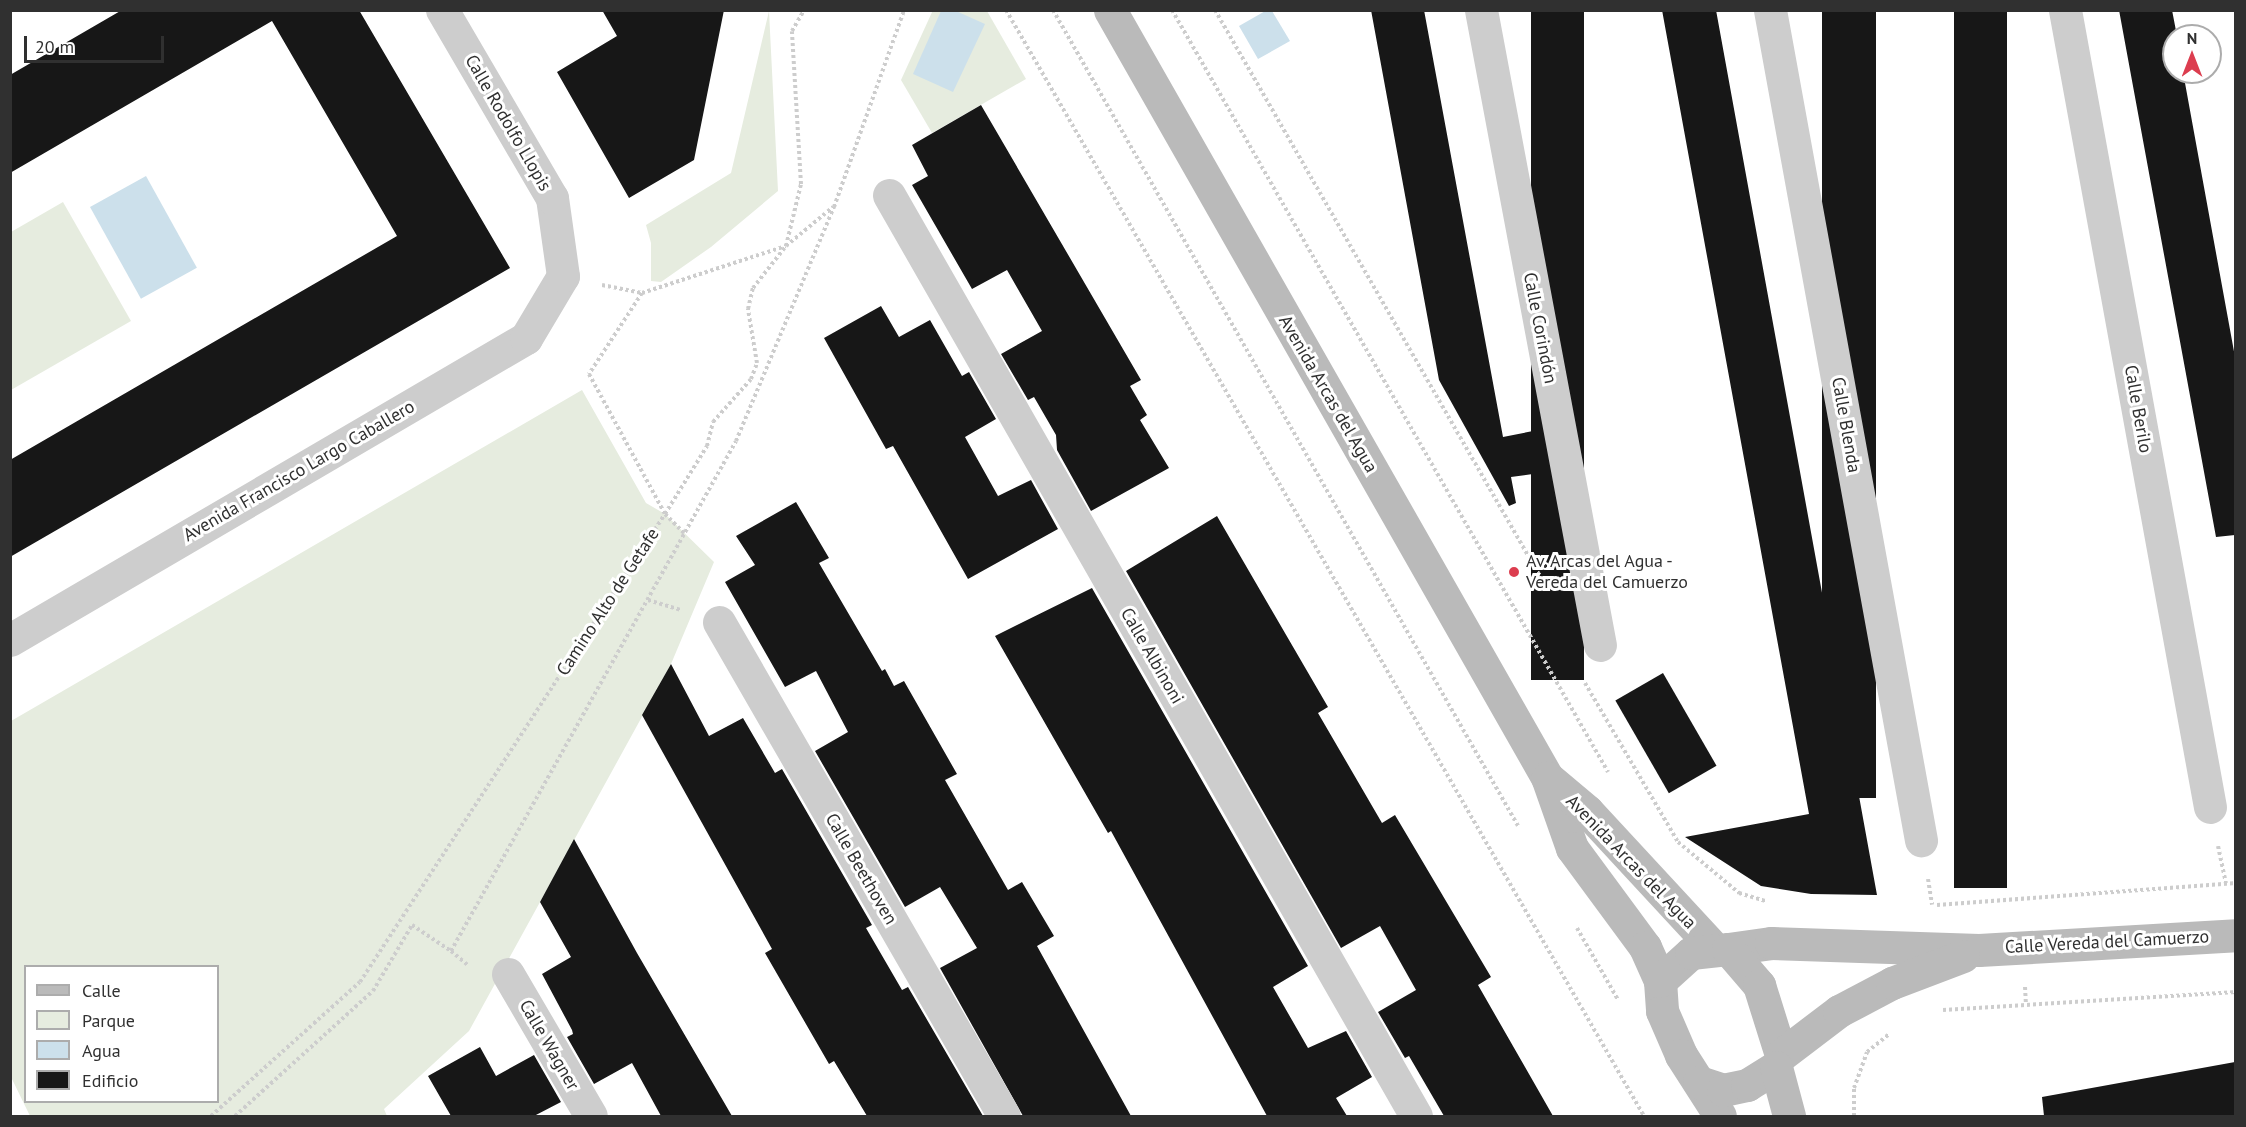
<!DOCTYPE html>
<meta charset="utf-8">
<style>
body{margin:0}
#map{position:relative;width:2246px;height:1127px;overflow:hidden;background:#fff;font-family:"PT Sans",sans-serif}
div>[style]{position:absolute}
.green>*{inset:0;background:#e6ecdf}
.water>*{inset:0;background:#cce0eb;transform-origin:0 0}
.building>*{inset:0;background:#171717;transform-origin:0 0}
.path>*{height:4px;margin-top:-2px;transform-origin:0;background:repeating-linear-gradient(90deg,#cdcdcd 0 3px,transparent 0 6px)}
.street>*{height:33px;margin:-16.5px;padding:0 16.5px;transform-origin:16.5px;border-radius:16.5px;background:#cdcdcd}
.secondary>*{height:33px;margin:-16.5px;padding:0 16.5px;transform-origin:16.5px;border-radius:16.5px;background:#bababa}
.dots>*{width:16px;height:16px;translate:-50% -50%;box-sizing:border-box;border:3px solid #fff;border-radius:50%}
span{translate:-50% -50%;white-space:nowrap;text-align:center;line-height:1.15;-webkit-text-stroke:6px #fff;paint-order:stroke}
.street-label{font-size:18px;color:#303030}
.poi-label{font-size:18px;color:#303030}
.left{translate:0 -50%;text-align:left}
.frame{position:absolute;inset:0;border:12px solid #303030;pointer-events:none}
.legend{position:absolute;left:24px;top:965px;width:195px;height:138px;box-sizing:border-box;background:#fff;border:2px solid #acacac;margin:0;padding:8px 10px;list-style:none;font-size:18px;color:#303030}
.legend li{display:flex;align-items:center;gap:12px;height:30px}
.legend b{width:30px;border:2px solid #acacac}
.north{position:absolute;left:2162px;top:24px;width:60px;height:60px;box-sizing:border-box;background:#fff;border:2px solid #acacac;border-radius:50%;rotate:0deg;font-size:16px;font-weight:700;line-height:24px;text-align:center;color:#303030}
.north::after{content:'';display:block;margin:auto;width:21px;height:27px;background:#dc3d4f;clip-path:polygon(50% 0,100% 100%,50% 72%,0 100%)}
.scale{position:absolute;left:24px;top:36px;width:140px;height:27px;box-sizing:border-box;border:3px solid #303030;border-top:0;padding-left:8px;font-size:18px;line-height:21px;white-space:nowrap;color:#303030;-webkit-text-stroke:4px #fff;paint-order:stroke}
</style>
<div id="map">
<div class="green">
<i style="clip-path:polygon(933px 10px,987px 11px,1026px 79px,932px 133px,901px 80px)"></i>
<i style="clip-path:polygon(769px 11px,778px 191px,711px 247px,661px 282px,651px 281px,651px 243px,646px 225px,731px 173px)"></i>
<i style="clip-path:polygon(63px 202px,131px 321px,11px 390px,11px 232px)"></i>
<i style="clip-path:polygon(evenodd,582px 390px,646px 503px,665px 514px,714px 562px,671px 664px,469px 1031px,384px 1109px,387px 1116px,30px 1116px,11px 1077px,11px 721px,582px 390px,26px 966px,218px 966px,218px 1102px,26px 1102px,26px 966px)"></i>
</div>
<div class="water">
<i style="clip-path:polygon(1267px 10px,1272px 11px,1290px 41px,1258px 59px,1239px 26px)"></i>
<i style="clip-path:polygon(941px 11px,956px 11px,985px 24px,953px 92px,913px 74px)"></i>
<i style="left:146px;top:176px;width:105px;height:64px;rotate:61deg"></i>
</div>
<div class="building">
<i style="clip-path:polygon(122px 10px,359px 10px,510px 268px,10px 557px,10px 460px,397px 236px,272px 21px,10px 173px,10px 75px)"></i>
<i style="clip-path:polygon(602px 10px,724px 10px,694px 160px,629px 198px,557px 72px,617px 36px)"></i>
<i style="clip-path:polygon(1371px 10px,1424px 10px,1503px 437px,1533px 431px,1540px 473px,1511px 477px,1516px 503px,1509px 506px,1439px 380px)"></i>
<i style="left:1531px;top:10px;width:53px;height:670px"></i>
<i style="clip-path:polygon(1662px 10px,1716px 10px,1877px 895px,1811px 894px,1761px 886px,1685px 837px,1809px 814px)"></i>
<i style="left:1822px;top:10px;width:54px;height:788px"></i>
<i style="left:1954px;top:10px;width:53px;height:878px"></i>
<i style="clip-path:polygon(2119px 10px,2172px 10px,2177px 36px,2174px 72px,2183px 72px,2235px 357px,2235px 535px,2216px 537px)"></i>
<i style="clip-path:polygon(981px 105px,1141px 380px,1130px 386px,1147px 415px,1140px 420px,1169px 468px,1091px 511px,1057px 450px,1056px 435px,1034px 397px,1028px 400px,1001px 354px,1042px 331px,1007px 270px,972px 289px,912px 185px,928px 176px,912px 145px)"></i>
<i style="clip-path:polygon(881px 306px,899px 337px,930px 320px,962px 376px,969px 372px,996px 419px,965px 437px,998px 496px,1031px 480px,1058px 529px,968px 579px,893px 446px,886px 449px,824px 338px)"></i>
<i style="clip-path:polygon(796px 502px,829px 558px,819px 563px,882px 671px,885px 669px,894px 686px,904px 681px,957px 774px,945px 780px,1008px 890px,1022px 882px,1054px 936px,1037px 946px,1131px 1116px,1023px 1116px,940px 968px,977px 948px,940px 887px,905px 907px,815px 751px,848px 732px,816px 671px,785px 687px,725px 582px,755px 565px,736px 536px)"></i>
<i style="clip-path:polygon(1217px 516px,1328px 707px,1318px 713px,1382px 823px,1395px 815px,1491px 977px,1478px 985px,1553px 1116px,1444px 1116px,1409px 1056px,1405px 1058px,1378px 1012px,1416px 990px,1380px 926px,1341px 948px,1126px 571px)"></i>
<i style="clip-path:polygon(1092px 588px,1308px 966px,1273px 987px,1308px 1048px,1346px 1031px,1372px 1077px,1336px 1098px,1347px 1116px,1267px 1116px,1111px 831px,1108px 833px,995px 636px)"></i>
<i style="clip-path:polygon(671px 664px,709px 736px,743px 718px,775px 773px,782px 769px,872px 925px,866px 928px,902px 990px,908px 987px,983px 1116px,867px 1116px,834px 1061px,829px 1064px,765px 953px,772px 949px,642px 715px)"></i>
<i style="left:1663px;top:673px;width:107px;height:55px;rotate:60deg"></i>
<i style="clip-path:polygon(574px 839px,637px 953px,732px 1116px,661px 1116px,632px 1063px,594px 1084px,567px 1037px,573px 1034px,572px 1030px,542px 974px,571px 957px,540px 902px)"></i>
<i style="clip-path:polygon(480px 1047px,496px 1076px,534px 1055px,561px 1102px,534px 1116px,451px 1116px,428px 1076px)"></i>
<i style="clip-path:polygon(2235px 1062px,2235px 1116px,2044px 1116px,2042px 1097px)"></i>
</div>
<div class="path">
<i style="left:1006px;top:10px;width:1277px;rotate:60.02deg"></i>
<i style="left:1053px;top:10px;width:939px;rotate:60.32deg"></i>
<i style="left:1172px;top:10px;width:878px;rotate:60.22deg"></i>
<i style="left:1215px;top:10px;width:663px;rotate:60.15deg"></i>
<i style="left:602px;top:285px;width:41px;rotate:11.3deg"></i>
<i style="left:642px;top:293px;width:151px;rotate:-18.1deg"></i>
<i style="left:786px;top:246px;width:61px;rotate:-39.7deg"></i>
<i style="left:642px;top:293px;width:97px;rotate:123.2deg"></i>
<i style="left:589px;top:374px;width:159px;rotate:61.5deg"></i>
<i style="left:665px;top:514px;width:27px;rotate:45deg"></i>
<i style="left:648px;top:600px;width:34px;rotate:17deg"></i>
<i style="left:1585px;top:683px;width:184px;rotate:59.7deg"></i>
<i style="left:1678px;top:842px;width:80px;rotate:39.9deg"></i>
<i style="left:1739px;top:893px;width:28px;rotate:17deg"></i>
<i style="left:2218px;top:846px;width:38px;rotate:78deg"></i>
<i style="left:1928px;top:879px;width:26px;rotate:81deg"></i>
<i style="left:1937px;top:905px;width:300px;rotate:-4.2deg"></i>
<i style="left:1577px;top:928px;width:83px;rotate:60.3deg"></i>
<i style="left:451px;top:951px;width:23px;rotate:40deg"></i>
<i style="left:2025px;top:987px;width:17px;rotate:87deg"></i>
<i style="left:1943px;top:1010px;width:294px;rotate:-3.5deg"></i>
<i style="left:211px;top:1116px;width:200px;rotate:-42deg"></i>
<i style="left:360px;top:982px;width:559px;rotate:-56.91deg"></i>
<i style="left:665px;top:514px;width:80px;rotate:-58.3deg"></i>
<i style="left:707px;top:446px;width:25px;rotate:-76deg"></i>
<i style="left:713px;top:422px;width:57px;rotate:-48.5deg"></i>
<i style="left:751px;top:379px;width:17px;rotate:-69deg"></i>
<i style="left:757px;top:363px;width:55px;rotate:-99.5deg"></i>
<i style="left:748px;top:309px;width:22px;rotate:-77deg"></i>
<i style="left:753px;top:288px;width:53px;rotate:-51.8deg"></i>
<i style="left:786px;top:246px;width:64px;rotate:-76.4deg"></i>
<i style="left:801px;top:184px;width:153px;rotate:-93.4deg"></i>
<i style="left:792px;top:31px;width:24px;rotate:-60deg"></i>
<i style="left:235px;top:1116px;width:186px;rotate:-42.2deg"></i>
<i style="left:373px;top:991px;width:77px;rotate:-59.4deg"></i>
<i style="left:412px;top:925px;width:47px;rotate:33.7deg"></i>
<i style="left:451px;top:951px;width:584px;rotate:-60.8deg"></i>
<i style="left:736px;top:441px;width:254px;rotate:-67.3deg"></i>
<i style="left:834px;top:207px;width:209px;rotate:-70.4deg"></i>
<i style="left:1854px;top:1116px;width:28px;rotate:-90deg"></i>
<i style="left:1854px;top:1088px;width:38px;rotate:-70deg"></i>
<i style="left:1867px;top:1052px;width:28px;rotate:-39deg"></i>
</div>
<div class="street">
<i style="left:1481px;top:10px;width:646px;rotate:79.39deg"></i>
<i style="left:1770px;top:10px;width:844px;rotate:79.69deg"></i>
<i style="left:2065px;top:10px;width:810px;rotate:79.69deg"></i>
<i style="left:889px;top:195px;width:1061px;rotate:60.22deg"></i>
<i style="left:719px;top:622px;width:570px;rotate:60.02deg"></i>
<i style="left:10px;top:640px;width:598px;rotate:-30.34deg"></i>
<i style="left:526px;top:338px;width:72px;rotate:-59.2deg"></i>
<i style="left:563px;top:276px;width:79px;rotate:-98deg"></i>
<i style="left:552px;top:198px;width:218px;rotate:-120.3deg"></i>
<i style="left:508px;top:974px;width:164px;rotate:59.7deg"></i>
</div>
<div class="secondary">
<i style="left:1110px;top:10px;width:883px;rotate:60.33deg"></i>
<i style="left:1547px;top:777px;width:75px;rotate:70.6deg"></i>
<i style="left:1572px;top:848px;width:123px;rotate:53.6deg"></i>
<i style="left:1645px;top:947px;width:37px;rotate:66deg"></i>
<i style="left:1660px;top:981px;width:30px;rotate:86deg"></i>
<i style="left:1662px;top:1011px;width:48px;rotate:66.6deg"></i>
<i style="left:1681px;top:1055px;width:72px;rotate:57.4deg"></i>
<i style="left:1548px;top:778px;width:51px;rotate:40.2deg"></i>
<i style="left:1587px;top:811px;width:187px;rotate:47.2deg"></i>
<i style="left:1728px;top:949px;width:43px;rotate:-7.9deg"></i>
<i style="left:1771px;top:943px;width:208px;rotate:1.9deg"></i>
<i style="left:1979px;top:950px;width:257px;rotate:-3.3deg"></i>
<i style="left:1660px;top:981px;width:42px;rotate:-42.1deg"></i>
<i style="left:1691px;top:953px;width:37px;rotate:-6deg"></i>
<i style="left:1728px;top:949px;width:48px;rotate:49.3deg"></i>
<i style="left:1759px;top:985px;width:73px;rotate:72.6deg"></i>
<i style="left:1781px;top:1055px;width:73px;rotate:-37.2deg"></i>
<i style="left:1839px;top:1011px;width:60px;rotate:-27.8deg"></i>
<i style="left:1892px;top:983px;width:76px;rotate:-20.8deg"></i>
<i style="left:1699px;top:1082px;width:25px;rotate:18deg"></i>
<i style="left:1723px;top:1090px;width:25px;rotate:-12deg"></i>
<i style="left:1747px;top:1085px;width:34px;rotate:-32deg"></i>
<i style="left:1776px;top:1067px;width:51px;rotate:75.1deg"></i>
</div>
<div class="dots">
<i style="left:1514px;top:572px;background:#dc3d4f"></i>
</div>
<div class="street-label">
<span style="left:508px;top:123px;rotate:60deg">Calle Rodolfo Llopis</span>
<span style="left:1540px;top:328px;rotate:79deg">Calle Corindón</span>
<span style="left:1328px;top:394px;rotate:60deg">Avenida Arcas del Agua</span>
<span style="left:2138px;top:409px;rotate:80deg">Calle Berilo</span>
<span style="left:1846px;top:425px;rotate:80deg">Calle Blenda</span>
<span style="left:299px;top:471px;rotate:-30deg">Avenida Francisco Largo Caballero</span>
<span style="left:608px;top:602px;rotate:-57deg">Camino Alto de Getafe</span>
<span style="left:1152px;top:656px;rotate:60deg">Calle Albinoni</span>
<span style="left:1631px;top:862px;rotate:46deg">Avenida Arcas del Agua</span>
<span style="left:861px;top:869px;rotate:60deg">Calle Beethoven</span>
<span style="left:2107px;top:942px;rotate:-3deg">Calle Vereda del Camuerzo</span>
<span style="left:549px;top:1045px;rotate:60deg">Calle Wagner</span>
</div>
<div class="poi-label">
<span class="left" style="left:1526px;top:572px">Av. Arcas del Agua -<br>Vereda del Camuerzo</span>
</div>
<div class="frame"></div>
<ul class="legend">
<li><b style="height:8px;background:#bababa"></b>Calle</li>
<li><b style="height:16px;background:#e6ecdf"></b>Parque</li>
<li><b style="height:16px;background:#cce0eb"></b>Agua</li>
<li><b style="height:16px;background:#171717"></b>Edificio</li>
</ul>
<div class="north">N</div>
<div class="scale">20 m</div>
</div>
